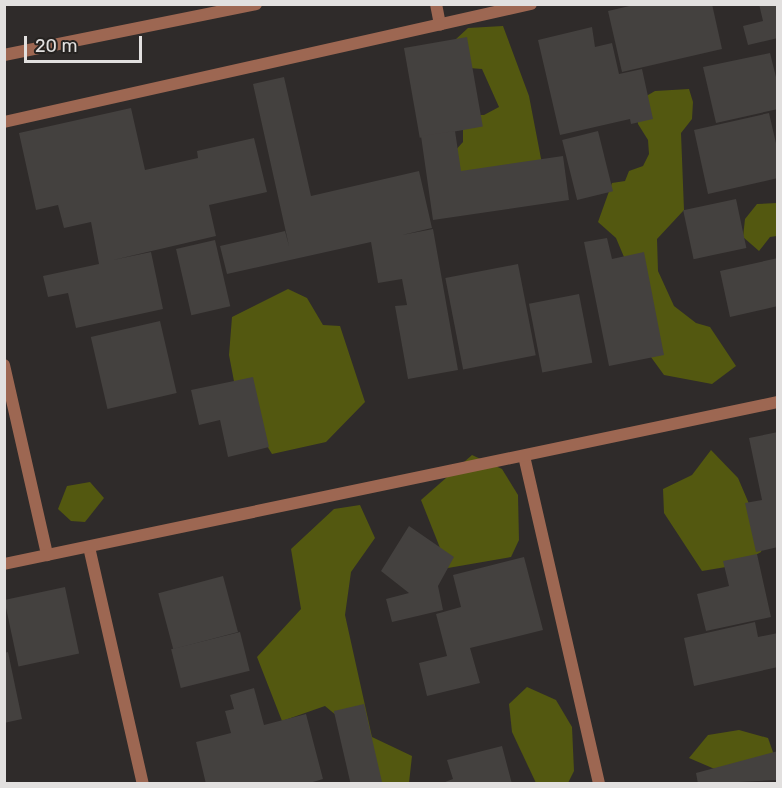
<!DOCTYPE html>
<style>
body{margin:0}
#map{position:relative;width:782px;height:788px;overflow:hidden;background:#2f2b2a;font-family:Rubik,sans-serif}
div>[style]{position:absolute}
.green>*{inset:0;background:#535810}
.building>*{inset:0;background:#44413f;transform-origin:0 0}
.minor>*{height:12px;margin:-6px;padding:0 6px;transform-origin:6px;border-radius:6px;background:#9d6752}
.tertiary>*{height:12px;margin:-6px;padding:0 6px;transform-origin:6px;border-radius:6px;background:#9d6752}
span{translate:-50% -50%;white-space:nowrap;text-align:center;line-height:1.15;-webkit-text-stroke:4.5px #252220;paint-order:stroke}
.frame{position:absolute;inset:0;border:6px solid #e2e0df;pointer-events:none}
.scale{position:absolute;left:24px;top:36px;width:118px;height:27px;box-sizing:border-box;border:3px solid #e2e0df;border-top:0;padding-left:8px;font-size:18px;line-height:21px;white-space:nowrap;color:#e2e0df;-webkit-text-stroke:4px #252220;paint-order:stroke}
</style>
<div id="map">
<div class="green">
<i style="clip-path:polygon(503px 26px,529px 96px,543px 169px,467px 188px,453px 153px,463px 142px,463px 115px,484px 115px,499px 107px,482px 69px,469px 68px,442px 52px,468px 28px)"></i>
<i style="clip-path:polygon(689px 89px,693px 102px,692px 119px,681px 133px,684px 210px,657px 239px,658px 271px,674px 306px,696px 323px,710px 327px,736px 366px,712px 384px,664px 375px,648px 353px,648px 314px,616px 238px,598px 222px,612px 183px,625px 181px,629px 171px,643px 166px,649px 154px,648px 140px,638px 124px,636px 102px,655px 91px)"></i>
<i style="clip-path:polygon(777px 203px,777px 236px,770px 237px,759px 251px,743px 237px,745px 219px,757px 204px)"></i>
<i style="clip-path:polygon(288px 289px,307px 298px,323px 325px,340px 326px,365px 402px,326px 442px,272px 454px,237px 397px,229px 355px,232px 317px)"></i>
<i style="clip-path:polygon(711px 450px,738px 478px,753px 513px,768px 529px,761px 552px,738px 565px,702px 571px,664px 513px,663px 489px,692px 475px)"></i>
<i style="clip-path:polygon(472px 455px,502px 469px,518px 495px,519px 540px,511px 557px,448px 568px,421px 500px)"></i>
<i style="clip-path:polygon(90px 482px,104px 498px,85px 522px,71px 521px,58px 509px,67px 486px)"></i>
<i style="clip-path:polygon(360px 505px,375px 538px,351px 572px,345px 615px,372px 737px,412px 756px,409px 783px,373px 783px,349px 726px,325px 706px,282px 721px,257px 657px,301px 609px,291px 549px,334px 509px)"></i>
<i style="clip-path:polygon(527px 687px,556px 700px,572px 727px,574px 771px,568px 783px,536px 783px,512px 732px,509px 704px)"></i>
<i style="clip-path:polygon(739px 730px,768px 738px,774px 755px,731px 776px,689px 758px,708px 735px)"></i>
</div>
<div class="building">
<i style="clip-path:polygon(638px 4px,712px 4px,722px 49px,622px 72px,608px 11px)"></i>
<i style="clip-path:polygon(759px 4px,778px 4px,778px 38px,748px 45px,743px 26px,763px 21px)"></i>
<i style="clip-path:polygon(592px 27px,595px 47px,612px 43px,619px 74px,642px 69px,653px 119px,631px 124px,630px 119px,560px 135px,538px 40px)"></i>
<i style="left:467px;top:37px;width:91px;height:64px;rotate:80deg"></i>
<i style="clip-path:polygon(770px 53px,778px 85px,778px 109px,716px 123px,703px 67px)"></i>
<i style="clip-path:polygon(284px 77px,311px 196px,419px 171px,432px 228px,402px 235px,433px 229px,458px 370px,408px 379px,395px 306px,407px 305px,402px 279px,378px 283px,371px 242px,227px 274px,220px 246px,285px 231px,289px 246px,253px 84px)"></i>
<i style="clip-path:polygon(131px 108px,145px 170px,198px 158px,197px 151px,254px 138px,267px 192px,209px 205px,216px 236px,113px 260px,151px 252px,163px 309px,76px 328px,68px 293px,48px 297px,43px 276px,99px 264px,91px 222px,64px 228px,58px 205px,36px 210px,19px 133px)"></i>
<i style="clip-path:polygon(769px 113px,778px 152px,778px 178px,708px 194px,694px 130px)"></i>
<i style="clip-path:polygon(455px 131px,461px 171px,563px 156px,569px 200px,433px 220px,421px 136px)"></i>
<i style="left:598px;top:131px;width:62px;height:37px;rotate:76deg"></i>
<i style="left:736px;top:199px;width:50px;height:54px;rotate:78deg"></i>
<i style="clip-path:polygon(607px 238px,612px 259px,644px 252px,664px 355px,609px 366px,584px 242px)"></i>
<i style="left:215px;top:240px;width:68px;height:40px;rotate:77deg"></i>
<i style="clip-path:polygon(778px 258px,778px 306px,730px 317px,720px 271px)"></i>
<i style="left:518px;top:264px;width:93px;height:74px;rotate:79deg"></i>
<i style="left:579px;top:294px;width:70px;height:51px;rotate:79deg"></i>
<i style="left:160px;top:321px;width:74px;height:71px;rotate:77deg"></i>
<i style="clip-path:polygon(253px 377px,269px 447px,228px 457px,220px 420px,199px 425px,191px 390px)"></i>
<i style="clip-path:polygon(778px 432px,778px 547px,756px 552px,745px 503px,762px 500px,749px 438px)"></i>
<i style="clip-path:polygon(409px 526px,454px 557px,438px 586px,443px 610px,392px 622px,386px 599px,409px 593px,381px 571px)"></i>
<i style="clip-path:polygon(757px 554px,771px 617px,706px 631px,697px 594px,729px 586px,723px 561px)"></i>
<i style="clip-path:polygon(524px 557px,543px 630px,470px 648px,480px 683px,427px 696px,419px 663px,447px 656px,436px 614px,461px 607px,453px 575px)"></i>
<i style="left:223px;top:576px;width:58px;height:67px;rotate:75deg"></i>
<i style="left:65px;top:587px;width:68px;height:62px;rotate:78deg"></i>
<i style="clip-path:polygon(755px 622px,758px 637px,778px 633px,778px 667px,694px 686px,684px 638px)"></i>
<i style="left:240px;top:632px;width:40px;height:71px;rotate:76deg"></i>
<i style="clip-path:polygon(8px 652px,22px 719px,4px 723px,4px 653px)"></i>
<i style="clip-path:polygon(254px 688px,264px 725px,306px 714px,323px 779px,306px 784px,206px 784px,196px 742px,231px 733px,225px 711px,234px 709px,230px 695px)"></i>
<i style="left:364px;top:704px;width:82px;height:31px;rotate:77deg"></i>
<i style="clip-path:polygon(502px 746px,512px 784px,440px 784px,453px 779px,447px 760px)"></i>
<i style="clip-path:polygon(778px 751px,778px 780px,698px 784px,696px 773px)"></i>
</div>
<div class="minor">
<i style="left:436px;top:4px;width:21px;rotate:79deg"></i>
<i style="left:4px;top:365px;width:195px;rotate:77.2deg"></i>
<i style="left:524px;top:456px;width:336px;rotate:77.1deg"></i>
<i style="left:89px;top:547px;width:243px;rotate:77.2deg"></i>
<i style="left:4px;top:564px;width:791px;rotate:-11.82deg"></i>
</div>
<div class="tertiary">
<i style="left:4px;top:55px;width:257px;rotate:-11.4deg"></i>
<i style="left:4px;top:122px;width:540px;rotate:-12.62deg"></i>
</div>
<div class="frame"></div>
<div class="scale">20 m</div>
</div>
